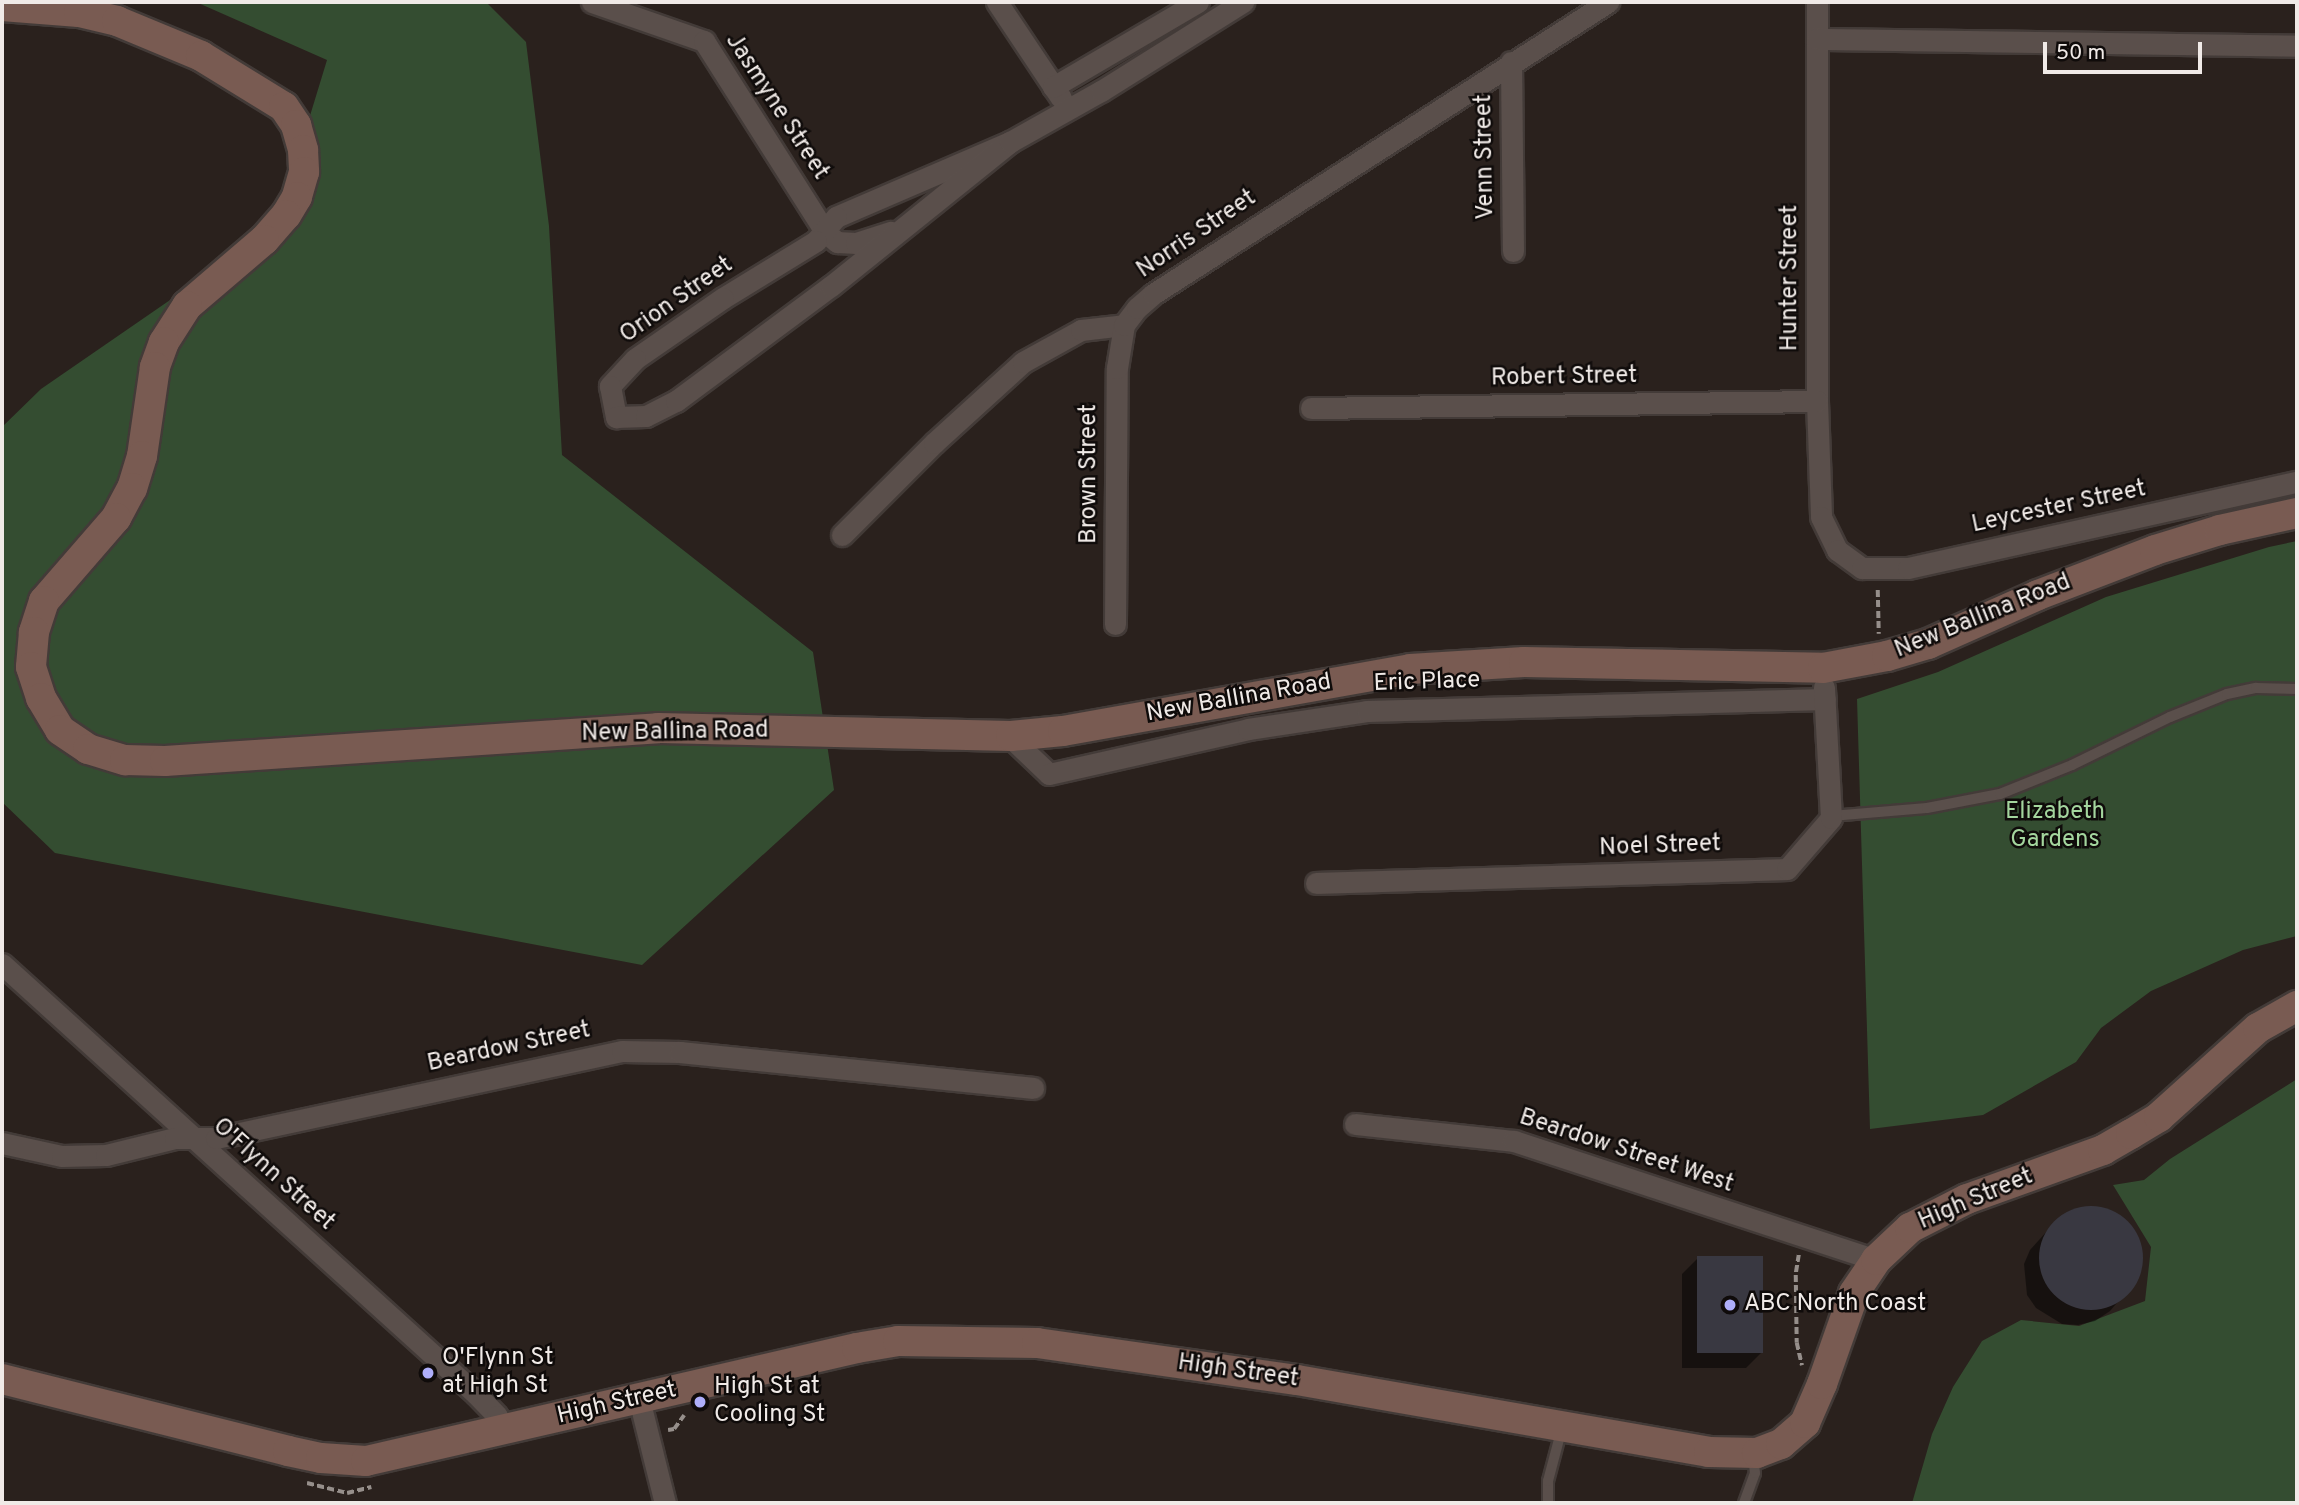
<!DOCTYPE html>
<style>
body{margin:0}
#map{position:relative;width:2299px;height:1505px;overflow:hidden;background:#2a211d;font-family:Overpass,sans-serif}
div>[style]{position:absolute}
.green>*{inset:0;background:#344d31}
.shadow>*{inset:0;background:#0007}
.building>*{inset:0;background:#393841;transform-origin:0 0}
.round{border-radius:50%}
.path>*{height:3.5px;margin-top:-1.75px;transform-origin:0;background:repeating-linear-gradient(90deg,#968f8b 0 7px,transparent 0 10.5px)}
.roads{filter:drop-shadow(2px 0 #433b38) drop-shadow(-2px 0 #433b38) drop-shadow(0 2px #433b38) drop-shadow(0 -2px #433b38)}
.lane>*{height:10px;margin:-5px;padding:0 5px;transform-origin:5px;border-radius:5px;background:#5a4f4b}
.street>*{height:21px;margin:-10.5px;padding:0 10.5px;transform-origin:10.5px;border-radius:10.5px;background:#5a4f4b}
.secondary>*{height:30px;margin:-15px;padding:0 15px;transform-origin:15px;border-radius:15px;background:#795b52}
.dots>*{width:19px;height:19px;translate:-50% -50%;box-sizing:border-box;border:4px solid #0f0b0a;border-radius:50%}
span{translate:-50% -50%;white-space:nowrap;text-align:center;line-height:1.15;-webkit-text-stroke:5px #0f0b0a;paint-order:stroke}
.street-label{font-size:24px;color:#f0eae7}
.park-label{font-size:24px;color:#a4d69e}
.poi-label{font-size:24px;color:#f0eae7}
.left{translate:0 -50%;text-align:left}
.frame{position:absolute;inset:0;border:4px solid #f0eae7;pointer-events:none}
.scale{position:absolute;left:2043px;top:42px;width:159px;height:32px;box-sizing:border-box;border:4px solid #f0eae7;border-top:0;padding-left:9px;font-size:21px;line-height:24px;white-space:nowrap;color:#f0eae7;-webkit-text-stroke:5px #0f0b0a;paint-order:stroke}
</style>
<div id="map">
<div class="green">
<i style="clip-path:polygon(196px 2px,486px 2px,526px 42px,549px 226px,562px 455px,813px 652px,834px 790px,642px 965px,55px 853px,2px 802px,2px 427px,41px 389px,276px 227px,327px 60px)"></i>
<i style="clip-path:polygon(2297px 541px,2297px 936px,2243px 950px,2151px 991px,2101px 1028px,2076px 1062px,1983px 1115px,1870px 1129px,1857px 699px,1938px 672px,2106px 597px,2269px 547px)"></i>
<i style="clip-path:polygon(2297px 1079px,2297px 1503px,1912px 1503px,1932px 1434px,1953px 1387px,1982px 1341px,2021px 1320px,2079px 1326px,2145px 1301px,2151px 1247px,2113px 1185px,2144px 1180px,2170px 1159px)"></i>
</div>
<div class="shadow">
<i style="clip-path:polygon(2087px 1207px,2104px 1209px,2120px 1217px,2133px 1229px,2140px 1245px,2141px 1263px,2137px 1279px,2110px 1311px,2095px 1321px,2078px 1325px,2062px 1324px,2036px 1308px,2027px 1295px,2024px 1264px,2030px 1250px,2057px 1220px,2070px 1212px)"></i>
<i style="clip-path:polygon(1698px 1258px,1762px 1352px,1746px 1368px,1682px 1368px,1682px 1274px)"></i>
</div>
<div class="building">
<i class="round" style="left:2039px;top:1206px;width:104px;height:104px"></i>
<i style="left:1697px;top:1256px;width:66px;height:97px"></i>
</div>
<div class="path">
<i style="left:1878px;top:590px;width:44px;rotate:88.7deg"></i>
<i style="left:1799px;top:1255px;width:20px;rotate:99deg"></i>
<i style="left:1796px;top:1275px;width:68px;rotate:89.2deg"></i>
<i style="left:1797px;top:1343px;width:23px;rotate:77deg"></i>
<i style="left:668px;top:1430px;width:6px;rotate:-9deg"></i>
<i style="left:674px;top:1429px;width:17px;rotate:-54deg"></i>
<i style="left:307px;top:1483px;width:41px;rotate:14deg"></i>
<i style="left:347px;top:1493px;width:25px;rotate:-14deg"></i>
</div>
<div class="roads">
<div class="lane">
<i style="left:1831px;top:816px;width:96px;rotate:-4.8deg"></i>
<i style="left:1927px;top:808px;width:74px;rotate:-10.9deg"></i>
<i style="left:2000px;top:794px;width:78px;rotate:-21.9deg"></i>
<i style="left:2072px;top:765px;width:109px;rotate:-26.1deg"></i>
<i style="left:2170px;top:717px;width:61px;rotate:-22deg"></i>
<i style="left:2227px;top:694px;width:30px;rotate:-12deg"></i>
<i style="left:2256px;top:688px;width:41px;rotate:1.4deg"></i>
<i style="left:1548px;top:1503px;width:22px;rotate:-90deg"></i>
<i style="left:1548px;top:1481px;width:55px;rotate:-75.2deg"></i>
<i style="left:1744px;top:1503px;width:32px;rotate:-70deg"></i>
<i style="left:1755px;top:1473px;width:17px;rotate:-97deg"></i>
</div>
<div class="street">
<i style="left:592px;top:2px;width:119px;rotate:19.2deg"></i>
<i style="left:704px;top:41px;width:226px;rotate:57.6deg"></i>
<i style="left:825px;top:232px;width:16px;rotate:40deg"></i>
<i style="left:837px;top:242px;width:19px;rotate:3deg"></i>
<i style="left:856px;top:243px;width:36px;rotate:-18deg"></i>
<i style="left:997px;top:2px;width:115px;rotate:56.3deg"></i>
<i style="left:1817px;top:2px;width:399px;rotate:90deg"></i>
<i style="left:1817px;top:401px;width:116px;rotate:88deg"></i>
<i style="left:1821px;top:517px;width:37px;rotate:64deg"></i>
<i style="left:1837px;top:550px;width:31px;rotate:36deg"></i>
<i style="left:1862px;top:568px;width:46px"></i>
<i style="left:1908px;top:568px;width:398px;rotate:-12.5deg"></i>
<i style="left:1817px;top:39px;width:480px;rotate:0.8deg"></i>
<i style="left:1511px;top:62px;width:189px;rotate:89.4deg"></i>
<i style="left:1053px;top:87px;width:168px;rotate:-30.4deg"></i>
<i style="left:1010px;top:142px;width:189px;rotate:156.7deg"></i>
<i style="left:836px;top:217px;width:31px;rotate:130deg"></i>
<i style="left:816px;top:241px;width:109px;rotate:148.5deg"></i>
<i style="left:723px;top:298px;width:107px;rotate:145.3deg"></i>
<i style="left:635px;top:359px;width:37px;rotate:133deg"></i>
<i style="left:610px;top:386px;width:32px;rotate:79deg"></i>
<i style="left:616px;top:417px;width:30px;rotate:-2deg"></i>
<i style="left:646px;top:416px;width:34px;rotate:-27deg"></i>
<i style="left:676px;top:401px;width:193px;rotate:-36.6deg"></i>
<i style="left:831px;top:286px;width:230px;rotate:-38.8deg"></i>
<i style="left:1010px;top:142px;width:104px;rotate:-29.3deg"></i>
<i style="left:1101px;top:91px;width:168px;rotate:-32.1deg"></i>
<i style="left:1311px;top:408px;width:506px;rotate:-0.79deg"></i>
<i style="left:842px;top:535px;width:130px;rotate:-45deg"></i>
<i style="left:934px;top:443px;width:120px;rotate:-42.3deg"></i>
<i style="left:1023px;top:362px;width:66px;rotate:-28.9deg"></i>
<i style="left:1081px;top:330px;width:43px;rotate:-6.6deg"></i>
<i style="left:1115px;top:624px;width:256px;rotate:-89.6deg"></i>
<i style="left:1117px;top:368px;width:44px;rotate:-80.8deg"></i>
<i style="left:1124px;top:325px;width:21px;rotate:-53deg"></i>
<i style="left:1137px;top:308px;width:21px;rotate:-41deg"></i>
<i style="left:1153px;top:294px;width:541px;rotate:-32.69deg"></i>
<i style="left:1009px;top:736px;width:55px;rotate:43.5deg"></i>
<i style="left:1049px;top:774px;width:204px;rotate:-12.7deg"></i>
<i style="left:1248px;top:729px;width:120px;rotate:-8.6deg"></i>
<i style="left:1367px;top:711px;width:458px;rotate:-1.5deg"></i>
<i style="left:1316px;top:883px;width:471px;rotate:-1.7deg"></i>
<i style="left:1787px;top:869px;width:67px;rotate:-49.2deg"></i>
<i style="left:1831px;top:818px;width:131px;rotate:-93.1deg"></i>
<i style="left:2px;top:964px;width:640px;rotate:42.21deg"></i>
<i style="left:476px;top:1394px;width:30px;rotate:46deg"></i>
<i style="left:497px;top:1416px;width:15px;rotate:70deg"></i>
<i style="left:1355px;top:1124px;width:160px;rotate:6.1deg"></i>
<i style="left:1514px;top:1141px;width:381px;rotate:18.2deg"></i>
<i style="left:2px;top:1143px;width:61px;rotate:12.2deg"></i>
<i style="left:62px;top:1156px;width:44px;rotate:-1.3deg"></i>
<i style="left:106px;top:1155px;width:71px;rotate:-13.8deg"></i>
<i style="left:175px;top:1138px;width:41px"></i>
<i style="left:216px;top:1138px;width:415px;rotate:-12.1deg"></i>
<i style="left:622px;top:1051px;width:58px;rotate:1deg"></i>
<i style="left:680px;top:1052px;width:355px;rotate:5.8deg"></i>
<i style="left:639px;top:1399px;width:107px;rotate:76deg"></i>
</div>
<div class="secondary">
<i style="left:2px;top:6px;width:77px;rotate:4.5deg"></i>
<i style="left:79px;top:12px;width:39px;rotate:13deg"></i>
<i style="left:117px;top:21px;width:91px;rotate:22.6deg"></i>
<i style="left:201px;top:56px;width:97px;rotate:31.6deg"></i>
<i style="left:284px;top:107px;width:22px;rotate:56deg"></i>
<i style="left:296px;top:125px;width:26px;rotate:74deg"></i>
<i style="left:303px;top:150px;width:22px;rotate:87deg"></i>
<i style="left:304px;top:172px;width:26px;rotate:106deg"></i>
<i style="left:297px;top:197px;width:21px;rotate:121deg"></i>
<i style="left:286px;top:215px;width:33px;rotate:131deg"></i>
<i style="left:264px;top:240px;width:101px;rotate:139.4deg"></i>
<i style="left:187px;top:306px;width:43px;rotate:122.6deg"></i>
<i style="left:164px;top:342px;width:27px;rotate:110deg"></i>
<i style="left:155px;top:367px;width:90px;rotate:98.3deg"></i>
<i style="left:142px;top:456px;width:34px;rotate:107deg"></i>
<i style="left:132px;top:488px;width:34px;rotate:118deg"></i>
<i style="left:116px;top:518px;width:110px;rotate:130.9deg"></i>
<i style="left:44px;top:601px;width:33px;rotate:108deg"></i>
<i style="left:34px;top:632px;width:35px;rotate:95deg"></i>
<i style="left:31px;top:667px;width:33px;rotate:72deg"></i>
<i style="left:41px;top:698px;width:37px;rotate:59deg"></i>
<i style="left:60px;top:730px;width:34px;rotate:34deg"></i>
<i style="left:88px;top:749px;width:39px;rotate:17deg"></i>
<i style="left:125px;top:760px;width:40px;rotate:1.4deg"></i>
<i style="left:165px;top:761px;width:494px;rotate:-3.8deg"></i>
<i style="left:658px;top:728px;width:353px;rotate:1.3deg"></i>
<i style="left:1011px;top:736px;width:52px;rotate:-5.5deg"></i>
<i style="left:1063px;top:731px;width:352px;rotate:-10.1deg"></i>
<i style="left:1410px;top:669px;width:114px;rotate:-3.5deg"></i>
<i style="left:1524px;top:662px;width:299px;rotate:1.1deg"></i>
<i style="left:1823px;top:668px;width:65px;rotate:-10.6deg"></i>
<i style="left:1887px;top:656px;width:43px;rotate:-16.3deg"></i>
<i style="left:1928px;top:644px;width:120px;rotate:-24deg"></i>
<i style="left:2038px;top:595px;width:125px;rotate:-21deg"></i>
<i style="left:2155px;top:550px;width:68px;rotate:-17.1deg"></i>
<i style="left:2220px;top:530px;width:79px;rotate:-12.4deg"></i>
<i style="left:2px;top:1379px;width:295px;rotate:14.1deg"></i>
<i style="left:288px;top:1451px;width:34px;rotate:12deg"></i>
<i style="left:321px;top:1458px;width:45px;rotate:3.8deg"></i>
<i style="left:366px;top:1461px;width:504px;rotate:-12.96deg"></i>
<i style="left:857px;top:1348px;width:42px;rotate:-9.7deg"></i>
<i style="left:898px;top:1341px;width:139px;rotate:0.8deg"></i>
<i style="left:1037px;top:1343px;width:263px;rotate:8.1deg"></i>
<i style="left:1297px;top:1380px;width:418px;rotate:9.9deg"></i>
<i style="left:1709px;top:1452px;width:48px;rotate:1.2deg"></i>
<i style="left:1757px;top:1453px;width:26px;rotate:-21deg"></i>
<i style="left:1781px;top:1444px;width:32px;rotate:-41deg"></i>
<i style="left:1805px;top:1423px;width:43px;rotate:-66.4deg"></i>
<i style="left:1822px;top:1384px;width:96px;rotate:-70.6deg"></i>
<i style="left:1854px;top:1293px;width:40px;rotate:-56deg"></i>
<i style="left:1876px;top:1260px;width:47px;rotate:-43.3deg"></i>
<i style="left:1910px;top:1228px;width:64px;rotate:-27deg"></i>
<i style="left:1967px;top:1199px;width:145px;rotate:-19.8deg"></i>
<i style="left:2103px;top:1150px;width:32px;rotate:-30deg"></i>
<i style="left:2131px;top:1134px;width:33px;rotate:-31deg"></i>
<i style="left:2159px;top:1117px;width:133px;rotate:-42deg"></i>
<i style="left:2258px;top:1028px;width:45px;rotate:-29.4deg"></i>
</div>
</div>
<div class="dots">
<i style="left:1730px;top:1305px;background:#aeaefa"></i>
<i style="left:428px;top:1373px;background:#aeaefa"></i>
<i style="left:700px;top:1402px;background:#aeaefa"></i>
</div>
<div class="street-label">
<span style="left:776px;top:107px;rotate:57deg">Jasmyne Street</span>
<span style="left:1486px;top:157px;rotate:-91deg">Venn Street</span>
<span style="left:1197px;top:235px;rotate:-34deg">Norris Street</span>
<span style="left:1791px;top:278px;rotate:-90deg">Hunter Street</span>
<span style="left:677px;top:301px;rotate:-35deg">Orion Street</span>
<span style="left:1564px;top:378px;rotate:-1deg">Robert Street</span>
<span style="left:1090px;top:474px;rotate:-90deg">Brown Street</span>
<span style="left:2059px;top:508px;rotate:-12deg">Leycester Street</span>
<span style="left:1983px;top:617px;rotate:-22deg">New Ballina Road</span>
<span style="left:1427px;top:683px;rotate:-2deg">Eric Place</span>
<span style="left:1239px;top:699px;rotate:-10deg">New Ballina Road</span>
<span style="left:675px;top:733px;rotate:-1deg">New Ballina Road</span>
<span style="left:1660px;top:847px;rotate:-2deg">Noel Street</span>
<span style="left:509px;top:1048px;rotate:-12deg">Beardow Street</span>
<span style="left:1626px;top:1152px;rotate:18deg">Beardow Street West</span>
<span style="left:273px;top:1175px;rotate:42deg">O'Flynn Street</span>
<span style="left:1976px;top:1200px;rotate:-23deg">High Street</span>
<span style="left:1238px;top:1372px;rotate:8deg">High Street</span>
<span style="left:617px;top:1404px;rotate:-13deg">High Street</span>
</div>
<div class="park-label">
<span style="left:2055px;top:827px">Elizabeth<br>Gardens</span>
</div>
<div class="poi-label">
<span class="left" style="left:1744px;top:1305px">ABC North Coast</span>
<span class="left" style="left:442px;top:1373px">O'Flynn St<br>at High St</span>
<span class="left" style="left:714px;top:1402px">High St at<br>Cooling St</span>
</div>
<div class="frame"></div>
<div class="scale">50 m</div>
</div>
